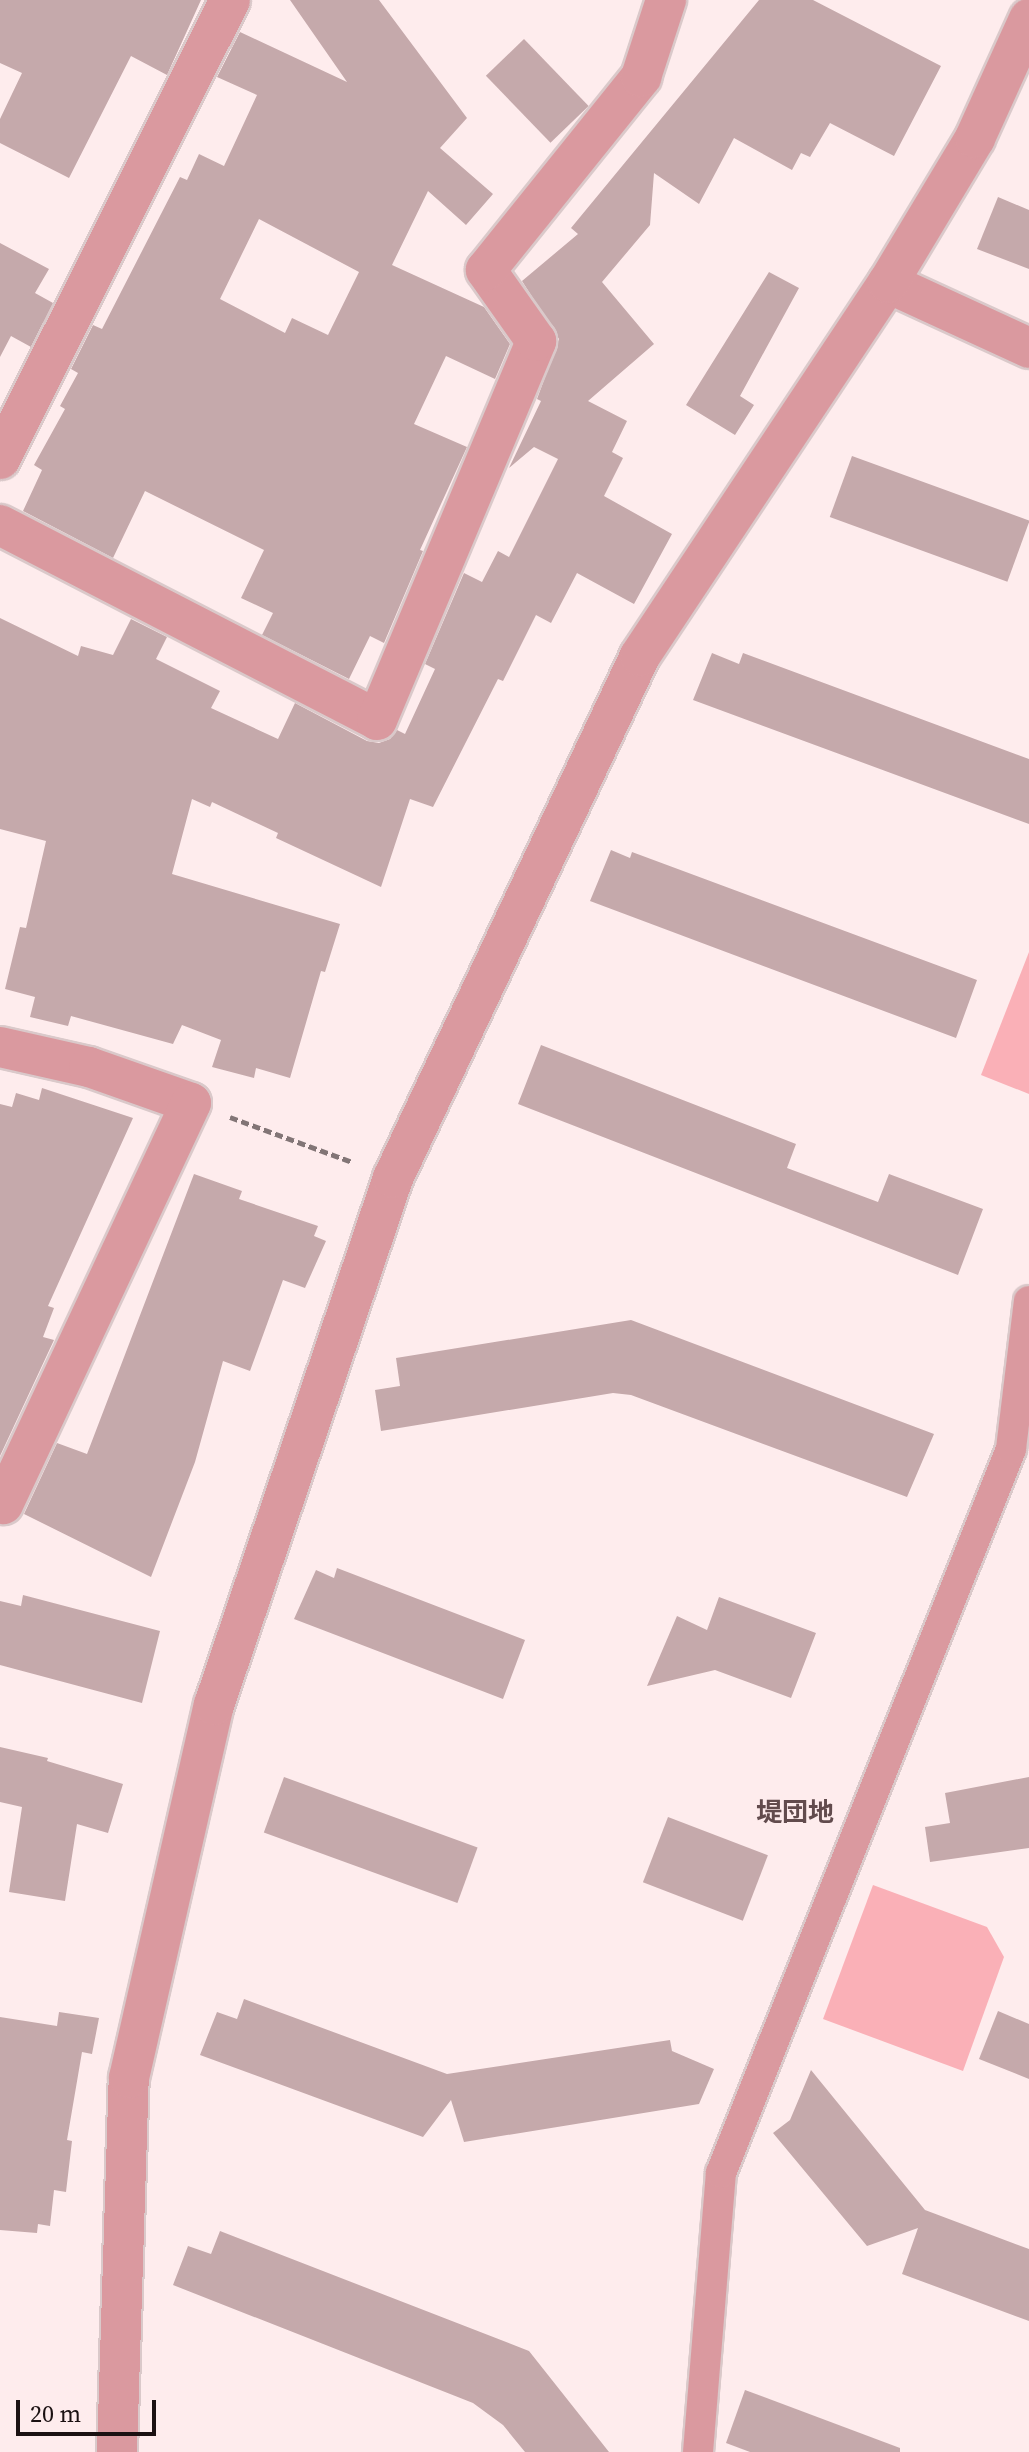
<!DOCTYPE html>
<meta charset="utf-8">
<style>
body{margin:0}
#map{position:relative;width:1029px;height:2452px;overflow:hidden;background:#feeced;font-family:"Source Serif 4","Noto Sans JP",serif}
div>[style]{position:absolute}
.green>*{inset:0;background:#fab0b7}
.building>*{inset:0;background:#c5a9ab;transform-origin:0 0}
.path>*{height:5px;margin-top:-2.5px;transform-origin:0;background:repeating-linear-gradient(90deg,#827576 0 8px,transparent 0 12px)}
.roads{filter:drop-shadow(2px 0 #dac9ca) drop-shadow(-2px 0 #dac9ca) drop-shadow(0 2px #dac9ca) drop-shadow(0 -2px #dac9ca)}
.pedestrian>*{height:30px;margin:-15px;padding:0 15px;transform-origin:15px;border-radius:15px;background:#da999f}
.minor>*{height:40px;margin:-20px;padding:0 20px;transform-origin:20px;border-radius:20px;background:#da999f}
span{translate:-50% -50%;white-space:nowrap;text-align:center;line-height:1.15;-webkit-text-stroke:8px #feeced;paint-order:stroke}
.quarter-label{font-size:26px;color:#624b4d;font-weight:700}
.scale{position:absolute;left:16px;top:2400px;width:140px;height:36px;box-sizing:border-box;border:4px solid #1b1112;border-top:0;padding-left:10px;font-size:24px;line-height:28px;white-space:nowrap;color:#1b1112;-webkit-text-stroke:6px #feeced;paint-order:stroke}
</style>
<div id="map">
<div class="green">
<i style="clip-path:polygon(1029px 952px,1029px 1094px,981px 1075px)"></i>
<i style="clip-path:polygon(873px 1885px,987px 1927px,1004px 1957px,963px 2071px,823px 2019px)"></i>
</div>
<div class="building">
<i style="clip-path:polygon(0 0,201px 0,167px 75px,131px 56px,69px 178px,0 143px,0 119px,22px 73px,0 63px)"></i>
<i style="clip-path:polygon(evenodd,290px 0,379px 0,467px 118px,440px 148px,493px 194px,466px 225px,428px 191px,392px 265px,484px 307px,510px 344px,495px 379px,446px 356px,414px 424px,467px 447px,420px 550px,423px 551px,384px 643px,370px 636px,349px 679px,262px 635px,273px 613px,241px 598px,264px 550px,145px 491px,113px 558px,23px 511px,42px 470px,34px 465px,65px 409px,60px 406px,78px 373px,71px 369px,93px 325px,102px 329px,180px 177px,187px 180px,199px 154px,224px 166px,257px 95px,217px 77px,240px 32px,347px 82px,290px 0,259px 219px,359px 272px,328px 335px,292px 318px,285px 333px,220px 299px,259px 219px)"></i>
<i style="clip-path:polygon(759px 0,813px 0,941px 66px,894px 156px,830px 123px,810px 157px,801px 153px,792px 170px,734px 138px,699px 204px,654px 173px,650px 225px,602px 282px,654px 344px,588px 401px,627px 421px,612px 452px,623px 458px,604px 496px,672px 534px,634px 604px,577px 573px,551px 623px,536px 615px,503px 681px,498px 679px,433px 807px,410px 799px,381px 887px,276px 838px,278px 833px,212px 802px,210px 807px,192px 799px,172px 874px,340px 924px,325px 972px,321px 971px,290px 1078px,256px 1068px,254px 1078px,212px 1067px,221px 1040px,182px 1025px,173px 1044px,71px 1016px,68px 1026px,30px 1017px,35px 997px,5px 989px,20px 927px,26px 928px,46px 841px,0 829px,0 618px,78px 656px,81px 646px,113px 655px,131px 619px,167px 637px,156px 659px,220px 691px,211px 708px,278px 739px,295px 703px,367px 741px,379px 743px,390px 739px,397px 730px,405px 734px,435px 669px,425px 664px,464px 573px,482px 582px,498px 551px,509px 557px,558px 459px,534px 447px,509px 468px,541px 401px,537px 399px,559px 339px,522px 281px,578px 234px,571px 228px)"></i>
<i style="left:524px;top:39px;width:93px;height:53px;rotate:46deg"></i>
<i style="clip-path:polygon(998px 197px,1029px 210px,1029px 269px,977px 249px)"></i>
<i style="clip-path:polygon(0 243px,49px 269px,35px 293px,53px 303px,31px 347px,11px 336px,0 357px)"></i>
<i style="clip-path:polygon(769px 272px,799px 288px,740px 396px,754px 405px,735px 435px,686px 405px)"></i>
<i style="left:852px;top:456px;width:189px;height:65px;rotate:20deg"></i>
<i style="clip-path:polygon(712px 653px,739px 664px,743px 653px,1029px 759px,1029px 824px,693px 700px)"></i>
<i style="clip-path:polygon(611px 850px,630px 858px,632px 852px,977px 980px,956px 1038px,590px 901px)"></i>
<i style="clip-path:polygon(541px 1045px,796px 1144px,787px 1168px,878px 1202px,889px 1174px,983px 1209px,958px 1275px,518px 1104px)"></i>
<i style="clip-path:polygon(42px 1088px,133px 1118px,48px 1306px,54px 1308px,43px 1337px,54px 1340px,0 1456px,0 1104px,12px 1107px,16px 1093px,39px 1100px)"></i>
<i style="clip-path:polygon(194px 1174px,242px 1191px,239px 1199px,318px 1226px,314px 1236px,326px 1241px,305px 1288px,283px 1280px,250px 1371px,223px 1361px,195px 1462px,151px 1577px,24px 1514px,57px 1443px,87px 1454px)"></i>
<i style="clip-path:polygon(631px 1320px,934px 1434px,907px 1497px,631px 1395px,613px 1393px,381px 1431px,375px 1390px,400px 1386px,396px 1358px)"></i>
<i style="clip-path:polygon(337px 1568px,525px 1640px,503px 1699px,294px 1619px,316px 1570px,334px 1578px)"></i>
<i style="clip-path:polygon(23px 1595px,160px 1631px,142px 1703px,0 1665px,0 1601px,21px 1606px)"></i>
<i style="clip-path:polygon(719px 1597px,816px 1633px,791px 1698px,715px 1670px,647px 1686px,677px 1616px,707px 1630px)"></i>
<i style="clip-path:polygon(0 1747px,48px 1758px,47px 1761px,123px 1784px,108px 1833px,77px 1824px,65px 1901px,9px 1892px,22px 1807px,0 1802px)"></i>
<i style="left:284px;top:1777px;width:206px;height:59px;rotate:20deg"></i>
<i style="clip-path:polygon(1029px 1777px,1029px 1848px,930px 1862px,925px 1827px,950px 1823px,945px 1793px)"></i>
<i style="left:668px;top:1817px;width:107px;height:70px;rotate:21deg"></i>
<i style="clip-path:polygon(244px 1999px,447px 2074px,670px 2040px,672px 2051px,714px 2069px,699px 2104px,464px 2142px,451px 2100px,423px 2137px,200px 2055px,217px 2012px,237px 2019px)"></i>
<i style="clip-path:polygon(998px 2011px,1029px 2024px,1029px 2079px,979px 2059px)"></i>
<i style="clip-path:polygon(59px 2012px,99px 2018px,92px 2054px,82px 2052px,67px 2140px,72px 2141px,66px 2192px,54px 2190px,50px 2226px,38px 2224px,37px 2233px,0 2230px,0 2017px,57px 2026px)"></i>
<i style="clip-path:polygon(811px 2070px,925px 2210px,1029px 2249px,1029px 2321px,902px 2274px,918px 2228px,867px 2246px,773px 2133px,790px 2120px)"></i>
<i style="clip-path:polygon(220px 2231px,529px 2351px,609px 2452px,525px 2452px,503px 2425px,473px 2403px,173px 2285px,188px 2246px,211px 2254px)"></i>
<i style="clip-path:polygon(745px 2390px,900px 2448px,900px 2452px,750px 2452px,726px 2443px)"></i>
</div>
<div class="path">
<i style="left:230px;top:1117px;width:130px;rotate:20.2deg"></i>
</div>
<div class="roads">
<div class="pedestrian">
<i style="left:698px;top:2452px;width:280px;rotate:-85.3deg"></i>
<i style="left:721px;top:2173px;width:780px;rotate:-68.17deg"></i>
<i style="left:1011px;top:1449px;width:149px;rotate:-83.1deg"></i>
</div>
<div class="minor">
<i style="left:888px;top:283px;width:155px;rotate:24.7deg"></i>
<i style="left:0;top:459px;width:513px;rotate:-63.39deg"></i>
<i style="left:0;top:525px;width:424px;rotate:27.3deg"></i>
<i style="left:377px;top:720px;width:411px;rotate:-67.2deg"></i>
<i style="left:536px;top:341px;width:87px;rotate:-125.2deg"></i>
<i style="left:486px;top:270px;width:248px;rotate:-51.2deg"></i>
<i style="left:641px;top:77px;width:81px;rotate:-72deg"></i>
<i style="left:0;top:1047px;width:91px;rotate:12.7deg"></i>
<i style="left:89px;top:1067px;width:108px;rotate:19.4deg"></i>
<i style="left:191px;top:1103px;width:443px;rotate:115.1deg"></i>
<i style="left:117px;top:2452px;width:374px;rotate:-88.2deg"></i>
<i style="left:129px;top:2078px;width:383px;rotate:-77.2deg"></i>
<i style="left:214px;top:1705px;width:557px;rotate:-71.24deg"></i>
<i style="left:393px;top:1178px;width:577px;rotate:-64.68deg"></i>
<i style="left:640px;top:656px;width:448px;rotate:-56.4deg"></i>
<i style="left:888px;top:283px;width:169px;rotate:-59deg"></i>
<i style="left:975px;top:138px;width:131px;rotate:-65.6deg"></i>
</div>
</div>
<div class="quarter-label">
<span style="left:795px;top:1813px">堤団地</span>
</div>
<div class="scale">20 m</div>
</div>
